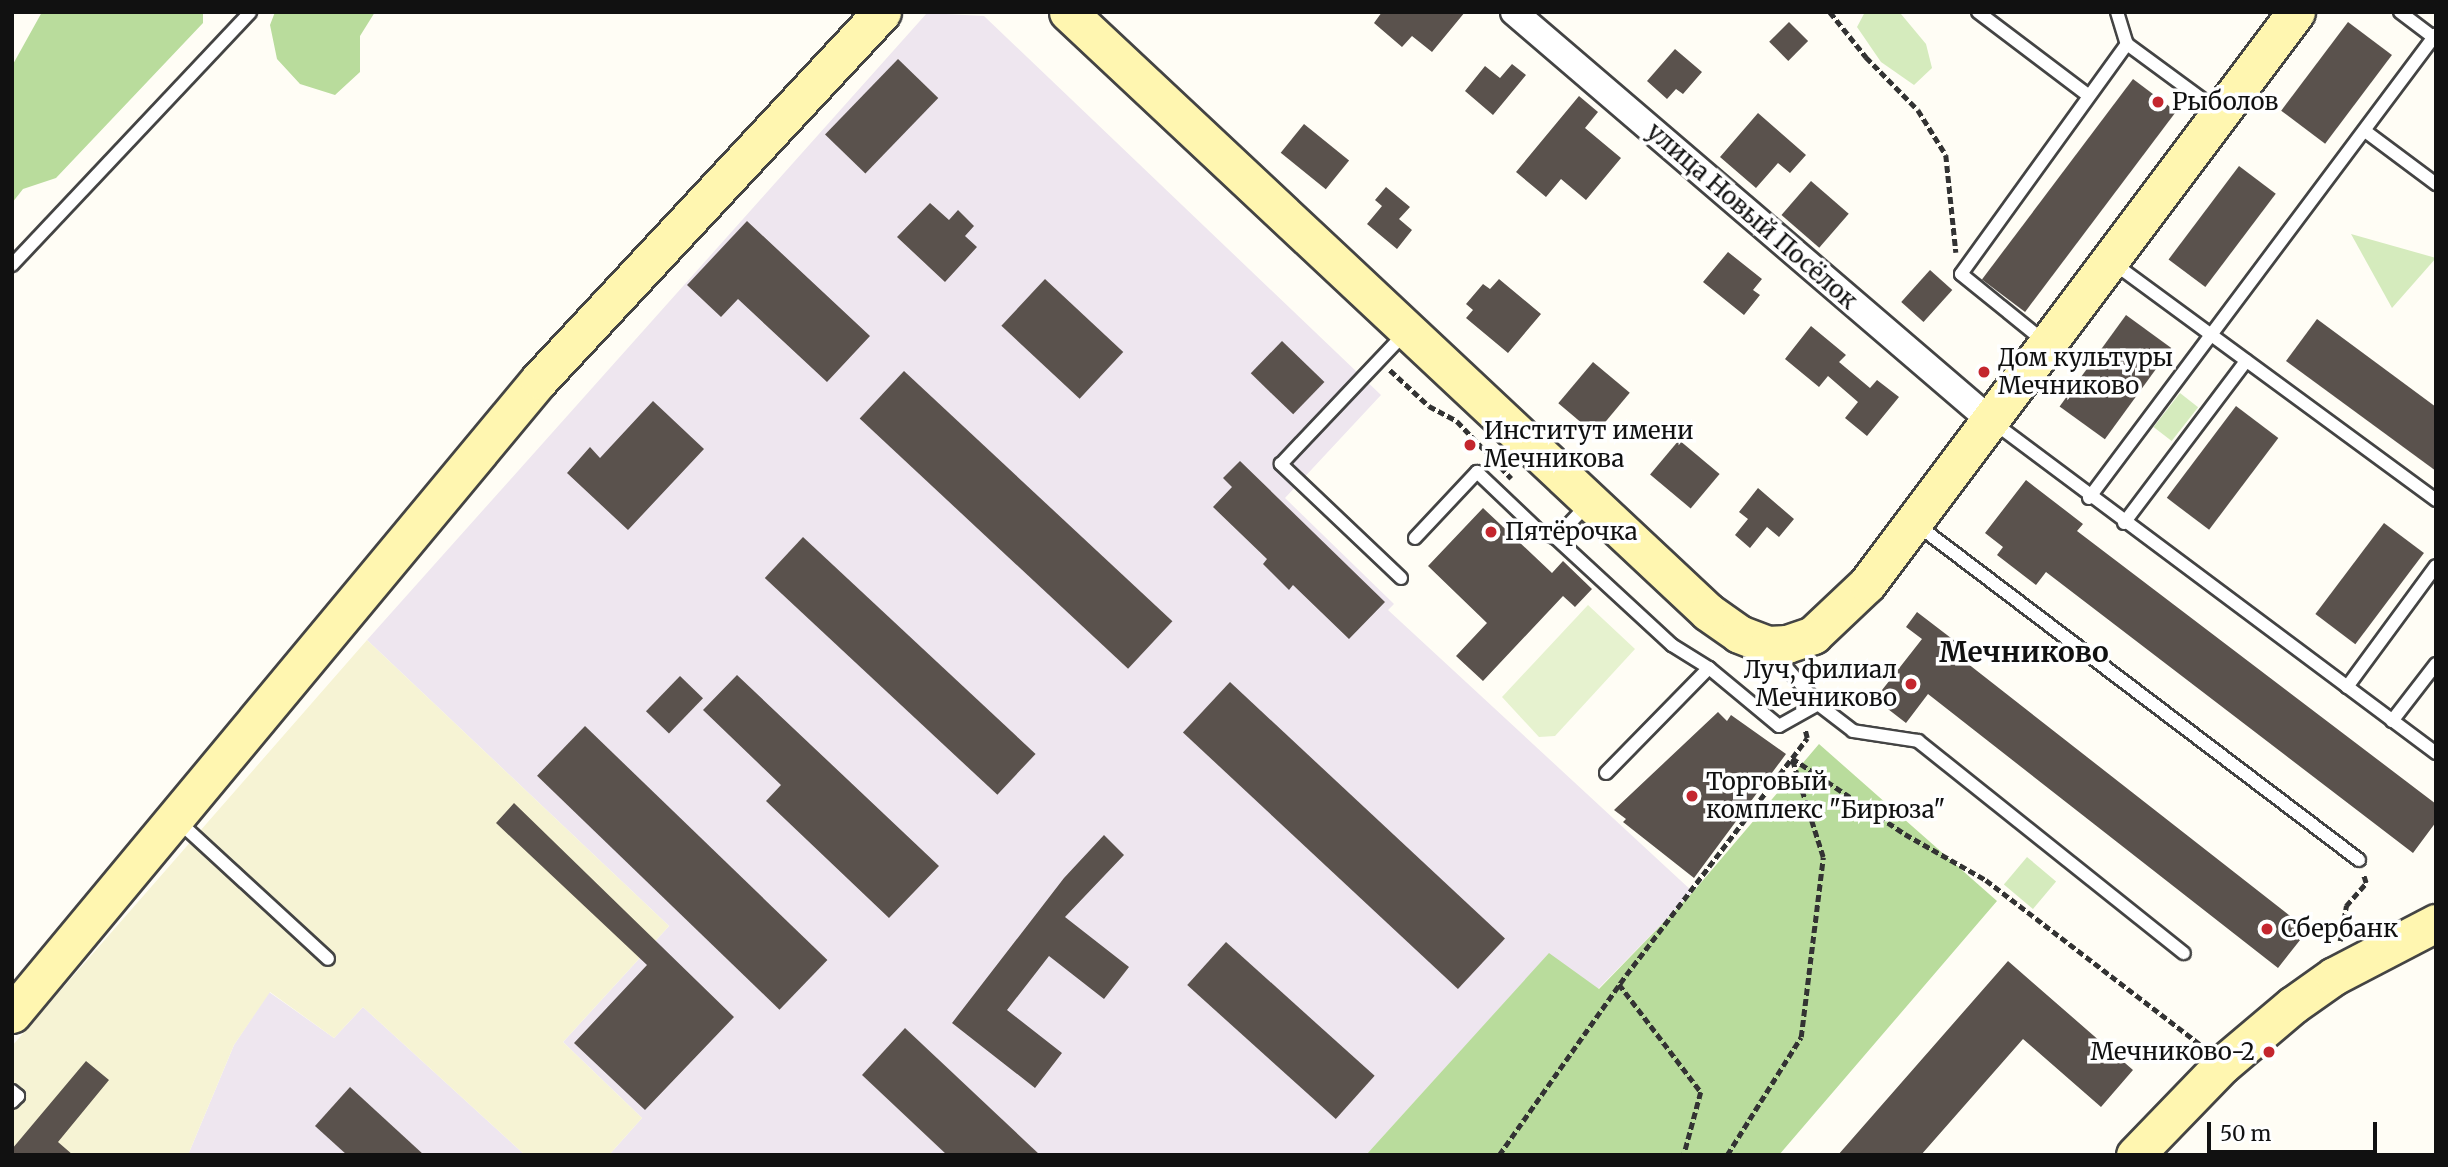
<!DOCTYPE html>
<meta charset="utf-8">
<style>
body{margin:0}
#map{position:relative;width:2448px;height:1167px;overflow:hidden;background:#fffdf5;font-family:Merriweather,serif}
div>[style]{position:absolute}
.industrial>*{inset:0;background:#eee6ef}
.farmland>*{inset:0;background:#f6f3d4}
.green>*{inset:0;background:#d5ebbd;transform-origin:0 0}
.forest>*{inset:0;background:#b9dc9c}
.pitch>*{inset:0;background:#e6f2cf}
.building>*{inset:0;background:#5a524d;transform-origin:0 0}
.path>*{height:4.5px;margin-top:-2.25px;transform-origin:0;background:repeating-linear-gradient(90deg,#333 0 7px,transparent 0 10.5px)}
.roads{filter:drop-shadow(2px 0 #444) drop-shadow(-2px 0 #444) drop-shadow(0 2px #444) drop-shadow(0 -2px #444)}
.lane>*{height:12px;margin:-6px;padding:0 6px;transform-origin:6px;border-radius:6px;background:#fff}
.street>*{height:26px;margin:-13px;padding:0 13px;transform-origin:13px;border-radius:13px;background:#fff}
.secondary>*{height:37px;margin:-18.5px;padding:0 18.5px;transform-origin:18.5px;border-radius:18.5px;background:#fff6b0}
.dots>*{width:19px;height:19px;translate:-50% -50%;box-sizing:border-box;border:4px solid #fff;border-radius:50%}
span{translate:-50% -50%;white-space:nowrap;text-align:center;line-height:1.15;-webkit-text-stroke:7px #fff;paint-order:stroke}
.poi-label{font-size:24px;color:#111}
.left{translate:0 -50%;text-align:left}
.right{translate:-100% -50%;text-align:right}
.street-label{font-size:24px;color:#111}
.quarter-label{font-size:28px;color:#111;font-weight:700}
.frame{position:absolute;inset:0;border:14px solid #111;pointer-events:none}
.scale{position:absolute;left:2207px;top:1122px;width:170px;height:32px;box-sizing:border-box;border:4px solid #111;border-top:0;padding-left:9px;font-size:21px;line-height:24px;white-space:nowrap;color:#111;-webkit-text-stroke:5px #fff;paint-order:stroke}
</style>
<div id="map">
<div class="industrial">
<i style="clip-path:polygon(927px 13px,984px 16px,1381px 395px,1285px 498px,1394px 604px,1388px 610px,1693px 892px,1598px 989px,1549px 954px,1366px 1155px,609px 1155px,642px 1118px,563px 1042px,669px 926px,367px 640px)"></i>
<i style="clip-path:polygon(269px 992px,334px 1038px,363px 1007px,525px 1155px,188px 1155px,234px 1045px)"></i>
</div>
<div class="farmland">
<i style="clip-path:polygon(367px 640px,669px 926px,563px 1042px,642px 1118px,609px 1155px,525px 1155px,363px 1007px,334px 1038px,270px 992px,234px 1045px,188px 1155px,12px 1155px,12px 1046px)"></i>
</div>
<div class="green">
<i style="clip-path:polygon(1865px 12px,1901px 14px,1926px 44px,1932px 68px,1914px 85px,1881px 62px,1857px 27px)"></i>
<i style="clip-path:polygon(2351px 234px,2436px 258px,2392px 308px)"></i>
<i style="left:2180px;top:393px;width:23px;height:43px;rotate:38deg"></i>
<i style="left:2027px;top:857px;width:38px;height:36px;rotate:40deg"></i>
</div>
<div class="forest">
<i style="clip-path:polygon(42px 12px,203px 12px,203px 23px,56px 178px,23px 189px,12px 203px,12px 66px)"></i>
<i style="clip-path:polygon(275px 12px,375px 12px,360px 36px,360px 72px,335px 95px,300px 84px,277px 59px,270px 25px)"></i>
<i style="clip-path:polygon(1819px 744px,1997px 901px,1779px 1155px,1366px 1155px,1549px 953px,1599px 989px,1693px 892px)"></i>
</div>
<div class="pitch">
<i style="clip-path:polygon(1588px 605px,1635px 649px,1555px 736px,1539px 737px,1502px 697px)"></i>
</div>
<div class="building">
<i style="clip-path:polygon(1382px 12px,1465px 12px,1432px 52px,1412px 36px,1402px 47px,1374px 23px)"></i>
<i style="left:1789px;top:22px;width:27px;height:28px;rotate:45deg"></i>
<i style="left:2348px;top:22px;width:55px;height:111px;rotate:37deg"></i>
<i style="clip-path:polygon(1675px 49px,1702px 72px,1683px 94px,1676px 89px,1667px 99px,1647px 81px)"></i>
<i style="left:898px;top:59px;width:56px;height:105px;rotate:44deg"></i>
<i style="clip-path:polygon(1512px 64px,1526px 75px,1493px 115px,1465px 91px,1485px 66px,1500px 78px)"></i>
<i style="left:2133px;top:79px;width:54px;height:251px;rotate:37deg"></i>
<i style="clip-path:polygon(1579px 96px,1598px 112px,1585px 128px,1621px 158px,1586px 200px,1561px 179px,1546px 197px,1516px 172px)"></i>
<i style="clip-path:polygon(1758px 113px,1806px 155px,1790px 173px,1778px 163px,1756px 188px,1720px 157px)"></i>
<i style="left:1304px;top:124px;width:58px;height:37px;rotate:39deg"></i>
<i style="left:2239px;top:166px;width:46px;height:117px;rotate:37deg"></i>
<i style="left:1811px;top:181px;width:50px;height:45px;rotate:41deg"></i>
<i style="clip-path:polygon(1386px 187px,1410px 207px,1399px 219px,1412px 230px,1397px 249px,1367px 224px,1382px 206px,1375px 200px)"></i>
<i style="clip-path:polygon(930px 203px,949px 220px,958px 210px,974px 226px,965px 236px,977px 247px,945px 282px,897px 237px)"></i>
<i style="clip-path:polygon(747px 221px,870px 336px,827px 382px,738px 299px,721px 317px,687px 285px)"></i>
<i style="clip-path:polygon(1728px 252px,1762px 279px,1753px 290px,1760px 295px,1744px 315px,1703px 282px)"></i>
<i style="left:1930px;top:270px;width:30px;height:43px;rotate:42deg"></i>
<i style="left:1045px;top:279px;width:107px;height:64px;rotate:43deg"></i>
<i style="clip-path:polygon(1499px 279px,1541px 314px,1508px 353px,1466px 318px,1473px 310px,1466px 304px,1483px 284px,1490px 289px)"></i>
<i style="left:2126px;top:315px;width:56px;height:113px;rotate:36deg"></i>
<i style="clip-path:polygon(2317px 319px,2436px 407px,2436px 471px,2286px 361px)"></i>
<i style="clip-path:polygon(1811px 326px,1846px 355px,1839px 362px,1870px 388px,1877px 380px,1899px 397px,1867px 436px,1845px 418px,1858px 402px,1828px 376px,1819px 387px,1785px 359px)"></i>
<i style="left:1282px;top:341px;width:59px;height:45px;rotate:44deg"></i>
<i style="left:1593px;top:362px;width:48px;height:54px;rotate:40deg"></i>
<i style="left:904px;top:371px;width:367px;height:65px;rotate:43deg"></i>
<i style="clip-path:polygon(653px 401px,704px 449px,628px 530px,567px 473px,590px 447px,600px 458px)"></i>
<i style="left:2236px;top:406px;width:53px;height:115px;rotate:37deg"></i>
<i style="left:1679px;top:440px;width:53px;height:45px;rotate:40deg"></i>
<i style="clip-path:polygon(1240px 461px,1385px 602px,1349px 639px,1293px 585px,1289px 590px,1263px 564px,1267px 559px,1213px 507px,1232px 487px,1223px 478px)"></i>
<i style="clip-path:polygon(2026px 480px,2083px 524px,2077px 531px,2436px 804px,2436px 822px,2413px 853px,2046px 572px,2036px 585px,1997px 555px,2003px 547px,1985px 533px)"></i>
<i style="clip-path:polygon(1758px 488px,1794px 519px,1779px 537px,1767px 527px,1750px 548px,1735px 535px,1748px 519px,1739px 512px)"></i>
<i style="clip-path:polygon(1483px 508px,1552px 573px,1563px 561px,1592px 589px,1575px 607px,1563px 596px,1483px 681px,1456px 656px,1487px 623px,1428px 566px)"></i>
<i style="left:2384px;top:523px;width:50px;height:114px;rotate:37deg"></i>
<i style="left:803px;top:537px;width:318px;height:56px;rotate:43deg"></i>
<i style="clip-path:polygon(1917px 612px,1964px 648px,1958px 656px,2308px 930px,2278px 968px,1928px 694px,1906px 723px,1875px 699px,1922px 639px,1906px 627px)"></i>
<i style="clip-path:polygon(737px 675px,939px 866px,889px 918px,766px 801px,781px 785px,703px 710px)"></i>
<i style="left:680px;top:676px;width:32px;height:49px;rotate:44deg"></i>
<i style="left:1230px;top:682px;width:376px;height:69px;rotate:43deg"></i>
<i style="clip-path:polygon(1718px 712px,1727px 721px,1731px 715px,1786px 754px,1694px 878px,1623px 822px,1626px 819px,1614px 810px)"></i>
<i style="left:585px;top:726px;width:337px;height:69px;rotate:44deg"></i>
<i style="clip-path:polygon(514px 803px,734px 1017px,645px 1110px,574px 1043px,647px 965px,496px 823px)"></i>
<i style="clip-path:polygon(1104px 835px,1124px 855px,1065px 917px,1129px 967px,1104px 999px,1049px 956px,1007px 1010px,1062px 1053px,1035px 1088px,952px 1023px,1064px 878px)"></i>
<i style="left:1226px;top:942px;width:200px;height:58px;rotate:42deg"></i>
<i style="clip-path:polygon(2008px 961px,2133px 1070px,2101px 1107px,2023px 1039px,1921px 1155px,1838px 1155px)"></i>
<i style="clip-path:polygon(905px 1028px,1040px 1155px,947px 1155px,862px 1075px)"></i>
<i style="clip-path:polygon(86px 1061px,109px 1080px,58px 1142px,73px 1155px,12px 1155px,12px 1149px)"></i>
<i style="clip-path:polygon(350px 1087px,424px 1155px,347px 1155px,315px 1126px)"></i>
</div>
<div class="path">
<i style="left:1830px;top:12px;width:58px;rotate:51.3deg"></i>
<i style="left:1866px;top:57px;width:74px;rotate:45.5deg"></i>
<i style="left:1918px;top:110px;width:53px;rotate:58.1deg"></i>
<i style="left:1946px;top:155px;width:98px;rotate:84.1deg"></i>
<i style="left:1390px;top:370px;width:53px;rotate:42.7deg"></i>
<i style="left:1429px;top:406px;width:32px;rotate:28deg"></i>
<i style="left:1457px;top:421px;width:79px;rotate:46.5deg"></i>
<i style="left:1792px;top:758px;width:136px;rotate:33.9deg"></i>
<i style="left:1905px;top:834px;width:93px;rotate:29.6deg"></i>
<i style="left:1986px;top:880px;width:271px;rotate:37.5deg"></i>
<i style="left:2340px;top:941px;width:36px;rotate:-80deg"></i>
<i style="left:2346px;top:906px;width:30px;rotate:-49deg"></i>
<i style="left:2366px;top:883px;width:9px;rotate:-108deg"></i>
<i style="left:1619px;top:984px;width:136px;rotate:52.8deg"></i>
<i style="left:1701px;top:1092px;width:65px;rotate:105.1deg"></i>
<i style="left:1499px;top:1155px;width:220px;rotate:-54.8deg"></i>
<i style="left:1626px;top:975px;width:273px;rotate:-52.6deg"></i>
<i style="left:1792px;top:758px;width:25px;rotate:-53deg"></i>
<i style="left:1807px;top:738px;width:8px;rotate:-104deg"></i>
<i style="left:1727px;top:1155px;width:139px;rotate:-57.9deg"></i>
<i style="left:1801px;top:1037px;width:181px;rotate:-83deg"></i>
<i style="left:1823px;top:857px;width:103px;rotate:-107.6deg"></i>
</div>
<div class="roads">
<div class="lane">
<i style="left:1978px;top:12px;width:139px;rotate:37.1deg"></i>
<i style="left:2117px;top:12px;width:34px;rotate:73deg"></i>
<i style="left:2400px;top:12px;width:41px;rotate:37.1deg"></i>
<i style="left:2365px;top:131px;width:89px;rotate:36.7deg"></i>
<i style="left:2112px;top:262px;width:402px;rotate:36.3deg"></i>
<i style="left:12px;top:265px;width:347px;rotate:-46.7deg"></i>
<i style="left:2045px;top:342px;width:108px;rotate:-141deg"></i>
<i style="left:1961px;top:274px;width:284px;rotate:-54.2deg"></i>
<i style="left:2127px;top:44px;width:112px;rotate:36.3deg"></i>
<i style="left:1993px;top:422px;width:553px;rotate:36.77deg"></i>
<i style="left:2089px;top:498px;width:579px;rotate:-53.21deg"></i>
<i style="left:1588px;top:504px;width:47px;rotate:133.3deg"></i>
<i style="left:1556px;top:538px;width:158px;rotate:42.7deg"></i>
<i style="left:1672px;top:645px;width:44px;rotate:31.9deg"></i>
<i style="left:1709px;top:668px;width:91px;rotate:39.6deg"></i>
<i style="left:1779px;top:726px;width:45px;rotate:-29.4deg"></i>
<i style="left:2124px;top:523px;width:203px;rotate:-53deg"></i>
<i style="left:1916px;top:524px;width:556px;rotate:37.18deg"></i>
<i style="left:1415px;top:538px;width:91px;rotate:-46.8deg"></i>
<i style="left:1477px;top:472px;width:84px;rotate:43.6deg"></i>
<i style="left:1538px;top:530px;width:20px;rotate:24deg"></i>
<i style="left:1401px;top:578px;width:166px;rotate:-136.5deg"></i>
<i style="left:1281px;top:464px;width:182px;rotate:-46.6deg"></i>
<i style="left:1772px;top:651px;width:70px;rotate:49deg"></i>
<i style="left:1818px;top:704px;width:44px;rotate:37.6deg"></i>
<i style="left:1853px;top:731px;width:66px;rotate:8.7deg"></i>
<i style="left:1918px;top:741px;width:340px;rotate:38.6deg"></i>
<i style="left:2347px;top:687px;width:150px;rotate:-53.7deg"></i>
<i style="left:2392px;top:721px;width:72px;rotate:-52.3deg"></i>
<i style="left:1606px;top:773px;width:147px;rotate:-45.6deg"></i>
<i style="left:177px;top:820px;width:205px;rotate:42.6deg"></i>
<i style="left:12px;top:1091px;width:8px;rotate:40deg"></i>
<i style="left:18px;top:1096px;width:8px;rotate:135deg"></i>
</div>
<div class="street">
<i style="left:1514px;top:12px;width:627px;rotate:40.6deg"></i>
</div>
<div class="secondary">
<i style="left:1068px;top:12px;width:877px;rotate:43.15deg"></i>
<i style="left:1708px;top:612px;width:38px;rotate:35deg"></i>
<i style="left:1739px;top:634px;width:31px;rotate:21deg"></i>
<i style="left:1768px;top:645px;width:19px;rotate:-3deg"></i>
<i style="left:1787px;top:644px;width:28px;rotate:-19deg"></i>
<i style="left:1813px;top:635px;width:74px;rotate:-43.4deg"></i>
<i style="left:1867px;top:584px;width:715px;rotate:-53.13deg"></i>
<i style="left:12px;top:1014px;width:824px;rotate:-50.27deg"></i>
<i style="left:539px;top:380px;width:503px;rotate:-47.01deg"></i>
<i style="left:2135px;top:1155px;width:125px;rotate:-46deg"></i>
<i style="left:2222px;top:1065px;width:93px;rotate:-40.2deg"></i>
<i style="left:2293px;top:1005px;width:50px;rotate:-35.3deg"></i>
<i style="left:2334px;top:976px;width:115px;rotate:-27.5deg"></i>
</div>
</div>
<div class="dots">
<i style="left:2158px;top:102px;background:#c4262e"></i>
<i style="left:1984px;top:372px;background:#c4262e"></i>
<i style="left:1470px;top:445px;background:#c4262e"></i>
<i style="left:1491px;top:532px;background:#c4262e"></i>
<i style="left:1911px;top:684px;background:#c4262e"></i>
<i style="left:1692px;top:796px;background:#c4262e"></i>
<i style="left:2267px;top:929px;background:#c4262e"></i>
<i style="left:2269px;top:1052px;background:#c4262e"></i>
</div>
<div class="poi-label">
<span class="left" style="left:2172px;top:102px">Рыболов</span>
<span class="left" style="left:1998px;top:372px">Дом культуры<br>Мечниково</span>
<span class="left" style="left:1484px;top:445px">Институт имени<br>Мечникова</span>
<span class="left" style="left:1505px;top:532px">Пятёрочка</span>
<span class="right" style="left:1897px;top:684px">Луч, филиал<br>Мечниково</span>
<span class="left" style="left:1706px;top:796px">Торговый<br>комплекс "Бирюза"</span>
<span class="left" style="left:2281px;top:929px">Сбербанк</span>
<span class="right" style="left:2255px;top:1052px">Мечниково-2</span>
</div>
<div class="street-label">
<span style="left:1752px;top:216px;rotate:41deg">улица Новый Посёлок</span>
</div>
<div class="quarter-label">
<span style="left:2024px;top:652px">Мечниково</span>
</div>
<div class="frame"></div>
<div class="scale">50 m</div>
</div>
